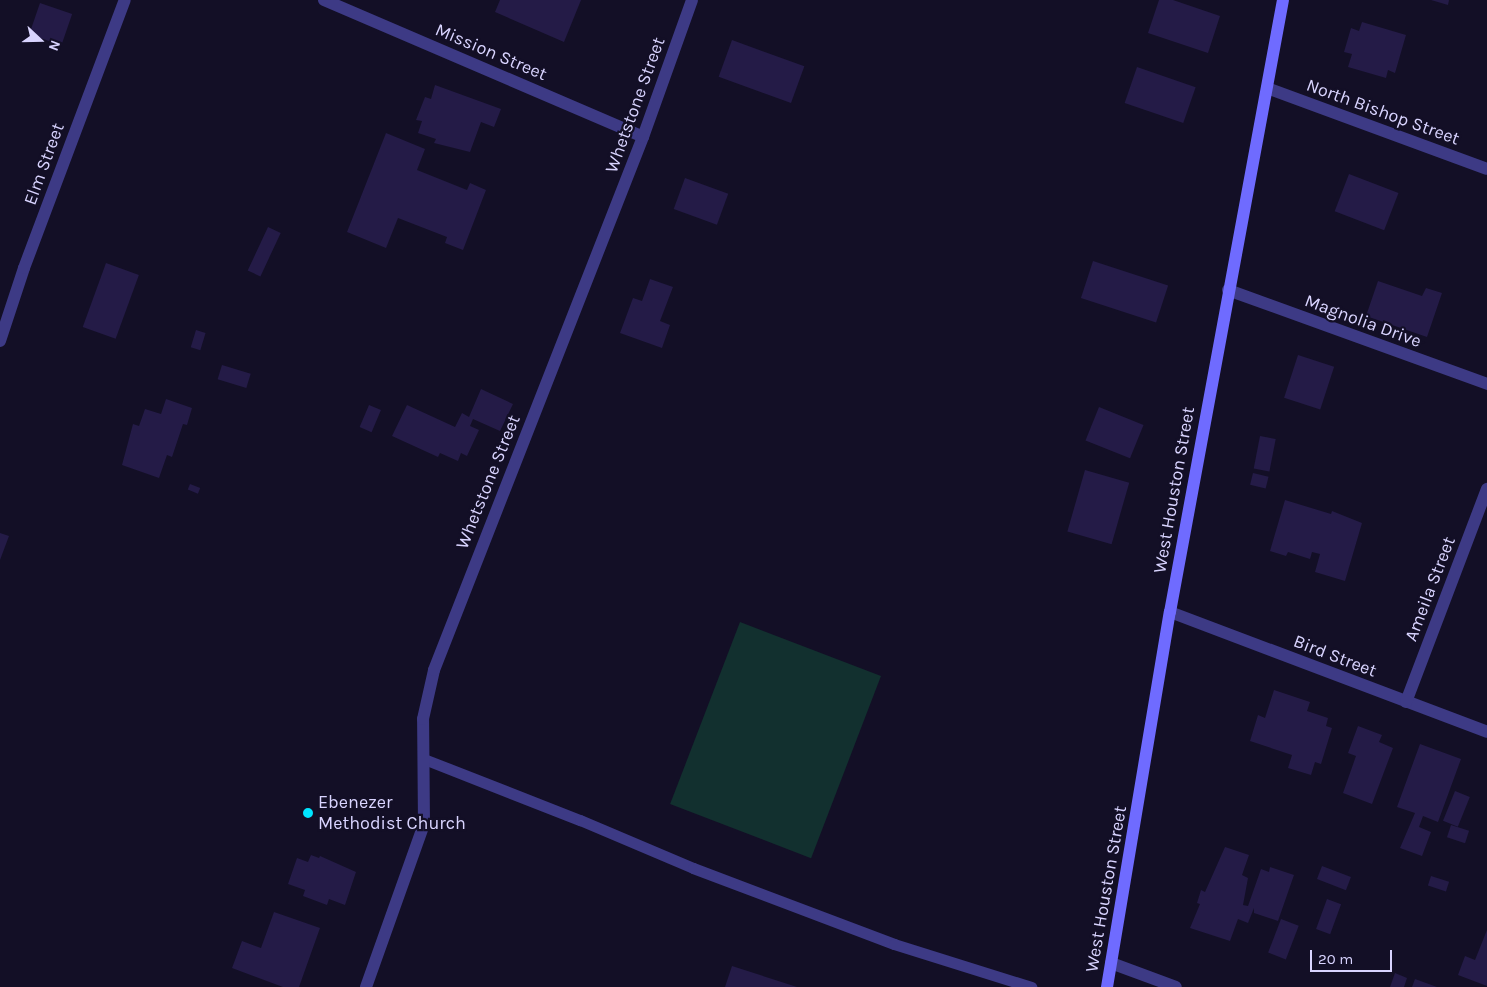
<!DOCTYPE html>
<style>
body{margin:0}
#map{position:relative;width:1487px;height:987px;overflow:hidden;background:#130f26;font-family:Karla,sans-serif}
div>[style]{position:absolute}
.green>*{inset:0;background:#12302f;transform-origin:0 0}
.building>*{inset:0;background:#241b47;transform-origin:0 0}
.service>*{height:11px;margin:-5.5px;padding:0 5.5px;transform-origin:5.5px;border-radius:5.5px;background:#3d3a85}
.minor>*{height:12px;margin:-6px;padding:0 6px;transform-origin:6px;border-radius:6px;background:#3d3a85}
.secondary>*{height:12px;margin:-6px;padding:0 6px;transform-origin:6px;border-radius:6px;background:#6f6bff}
.dots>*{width:14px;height:14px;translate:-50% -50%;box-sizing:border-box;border:2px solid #130f26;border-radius:50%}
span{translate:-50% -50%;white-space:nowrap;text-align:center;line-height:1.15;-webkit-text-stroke:4.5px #130f26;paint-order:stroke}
.street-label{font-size:18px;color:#d9d4ff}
.poi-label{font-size:18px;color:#d9d4ff}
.left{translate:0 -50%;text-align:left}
.north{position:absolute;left:15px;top:15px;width:50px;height:50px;-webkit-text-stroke:4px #130f26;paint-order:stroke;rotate:111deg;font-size:14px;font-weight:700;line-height:20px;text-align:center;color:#d9d4ff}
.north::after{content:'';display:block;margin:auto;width:18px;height:22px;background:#d9d4ff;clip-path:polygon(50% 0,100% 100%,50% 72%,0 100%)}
.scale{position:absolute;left:1310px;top:950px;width:82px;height:22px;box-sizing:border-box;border:2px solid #d9d4ff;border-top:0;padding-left:6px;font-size:15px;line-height:18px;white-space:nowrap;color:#d9d4ff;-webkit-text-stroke:4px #130f26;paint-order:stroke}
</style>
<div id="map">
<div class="green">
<i style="left:740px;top:622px;width:151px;height:195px;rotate:21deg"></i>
</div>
<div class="building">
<i style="clip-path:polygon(500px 0,581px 0,564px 42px,495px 12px)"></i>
<i style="clip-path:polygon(1159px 0,1173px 0,1220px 16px,1208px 53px,1148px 33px)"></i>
<i style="clip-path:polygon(1431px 0,1449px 0,1448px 5px)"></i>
<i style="left:40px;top:3px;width:34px;height:33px;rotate:19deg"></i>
<i style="clip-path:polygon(1362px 22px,1406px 35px,1395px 73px,1388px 70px,1386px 78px,1348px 67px,1352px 54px,1344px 52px,1351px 28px,1359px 31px)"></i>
<i style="left:732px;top:40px;width:77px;height:39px;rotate:20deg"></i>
<i style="left:1137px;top:67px;width:62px;height:38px;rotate:19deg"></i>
<i style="clip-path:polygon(435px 85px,501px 109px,494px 127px,481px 122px,470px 152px,434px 143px,436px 139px,418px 133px,422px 121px,416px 120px,425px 97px,431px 99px)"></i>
<i style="clip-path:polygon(386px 133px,425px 149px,417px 170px,467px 190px,470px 183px,486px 190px,463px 250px,445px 243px,447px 237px,398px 218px,386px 248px,347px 232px)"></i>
<i style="left:1349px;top:174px;width:53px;height:40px;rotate:21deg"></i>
<i style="left:685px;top:178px;width:46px;height:33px;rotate:20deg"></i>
<i style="left:268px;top:227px;width:14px;height:48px;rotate:25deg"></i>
<i style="left:1093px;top:261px;width:79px;height:39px;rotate:18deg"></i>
<i style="left:106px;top:263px;width:35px;height:68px;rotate:20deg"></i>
<i style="clip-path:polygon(650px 279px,673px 287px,660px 321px,670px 325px,662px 348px,620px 333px,633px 298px,642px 301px)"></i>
<i style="clip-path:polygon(1378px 281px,1422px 296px,1426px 288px,1442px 293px,1427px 337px,1366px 316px)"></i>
<i style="left:196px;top:330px;width:10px;height:18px;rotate:17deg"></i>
<i style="left:1298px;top:355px;width:38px;height:45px;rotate:18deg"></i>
<i style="left:222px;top:365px;width:30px;height:15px;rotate:17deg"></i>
<i style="clip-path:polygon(481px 389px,513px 404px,500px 431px,473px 419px,470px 426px,479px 430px,467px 456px,461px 453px,458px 461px,440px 453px,438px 457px,392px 436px,407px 405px,455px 427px,462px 413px,469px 417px)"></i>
<i style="clip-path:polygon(166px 399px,192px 408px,187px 425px,183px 424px,172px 457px,167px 455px,159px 478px,122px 465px,133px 424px,139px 426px,145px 409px,161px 414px)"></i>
<i style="left:369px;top:405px;width:13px;height:24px;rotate:23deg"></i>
<i style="left:1099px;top:407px;width:48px;height:36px;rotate:22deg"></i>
<i style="left:1260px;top:436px;width:16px;height:33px;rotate:11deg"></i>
<i style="left:1085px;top:470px;width:46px;height:64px;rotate:16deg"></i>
<i style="left:1253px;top:473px;width:16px;height:12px;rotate:14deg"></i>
<i style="left:190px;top:484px;width:11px;height:6px;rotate:22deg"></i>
<i style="clip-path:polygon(1285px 500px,1331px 514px,1332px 511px,1362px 523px,1345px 581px,1315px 572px,1320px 554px,1312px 552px,1310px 559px,1288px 552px,1286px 556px,1270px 551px)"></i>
<i style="clip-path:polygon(0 533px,9px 536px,0 560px)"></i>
<i style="clip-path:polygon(1274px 690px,1310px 702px,1307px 711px,1328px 718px,1326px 726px,1332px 728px,1321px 764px,1315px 762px,1311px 775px,1288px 768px,1292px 755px,1250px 741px,1258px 715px,1265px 718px)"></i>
<i style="clip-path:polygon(1358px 726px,1382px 735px,1379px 742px,1393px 748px,1372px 804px,1343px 793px,1356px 756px,1348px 753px)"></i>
<i style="clip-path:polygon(1420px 744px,1461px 759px,1438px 822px,1423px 816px,1419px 827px,1431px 832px,1422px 856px,1400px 848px,1415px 813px,1397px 807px)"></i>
<i style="left:1455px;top:791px;width:16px;height:32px;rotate:22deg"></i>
<i style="left:1451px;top:825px;width:19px;height:13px;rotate:18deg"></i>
<i style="clip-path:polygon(1225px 847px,1249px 855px,1242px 875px,1248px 878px,1243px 905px,1248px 906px,1261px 869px,1269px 872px,1270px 867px,1294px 875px,1278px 921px,1254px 913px,1254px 908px,1248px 923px,1238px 919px,1230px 941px,1190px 928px,1200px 904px,1197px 903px,1201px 890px,1205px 892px)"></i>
<i style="clip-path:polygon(311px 855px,319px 858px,320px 856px,356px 872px,345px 905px,329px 899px,327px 905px,303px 896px,305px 890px,288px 884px,297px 858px,308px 862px)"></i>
<i style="left:1322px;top:866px;width:31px;height:14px;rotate:21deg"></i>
<i style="left:1431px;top:876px;width:19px;height:10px;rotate:18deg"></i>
<i style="left:1327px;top:899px;width:15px;height:32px;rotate:20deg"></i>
<i style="clip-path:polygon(274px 912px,320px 928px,299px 987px,283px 987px,232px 968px,242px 941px,261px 948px)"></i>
<i style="left:1281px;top:919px;width:19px;height:36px;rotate:21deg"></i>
<i style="clip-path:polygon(1487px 930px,1487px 986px,1458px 975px,1465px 956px,1475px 960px)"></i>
<i style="clip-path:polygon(732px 966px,797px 987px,725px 987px)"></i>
<i style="clip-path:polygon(1395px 973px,1407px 978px,1404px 987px,1390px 987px)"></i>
<i style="clip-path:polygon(1415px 979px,1437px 987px,1412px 987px)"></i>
</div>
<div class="service">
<i style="left:424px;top:759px;width:168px;rotate:21.4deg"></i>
<i style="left:580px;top:820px;width:123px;rotate:23deg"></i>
<i style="left:693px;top:868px;width:215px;rotate:20.7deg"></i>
<i style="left:894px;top:944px;width:144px;rotate:17.4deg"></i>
</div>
<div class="minor">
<i style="left:324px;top:0;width:347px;rotate:23.2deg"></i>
<i style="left:1267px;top:88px;width:234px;rotate:20.2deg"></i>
<i style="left:1228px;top:290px;width:276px;rotate:19.9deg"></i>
<i style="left:0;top:341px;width:77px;rotate:-71.8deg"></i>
<i style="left:24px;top:268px;width:286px;rotate:-69.4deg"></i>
<i style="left:1170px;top:612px;width:339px;rotate:20.7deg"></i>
<i style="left:1406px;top:702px;width:228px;rotate:-69.2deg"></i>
<i style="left:1111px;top:963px;width:69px;rotate:20.3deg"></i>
<i style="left:366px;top:987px;width:173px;rotate:-70.4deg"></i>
<i style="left:424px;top:824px;width:105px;rotate:-90.5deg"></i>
<i style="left:423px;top:719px;width:50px;rotate:-77.3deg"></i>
<i style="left:434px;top:670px;width:573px;rotate:-68.59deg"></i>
<i style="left:643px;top:137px;width:145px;rotate:-70.3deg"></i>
</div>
<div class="secondary">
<i style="left:1107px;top:987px;width:380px;rotate:-80.5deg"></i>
<i style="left:1170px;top:612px;width:622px;rotate:-79.54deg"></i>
</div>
<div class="dots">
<i style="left:308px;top:813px;background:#00e5ff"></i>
</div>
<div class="street-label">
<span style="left:491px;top:52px;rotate:23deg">Mission Street</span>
<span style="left:635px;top:105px;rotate:-70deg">Whetstone Street</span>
<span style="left:1383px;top:112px;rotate:20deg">North Bishop Street</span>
<span style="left:44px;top:164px;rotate:-70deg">Elm Street</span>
<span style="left:1363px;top:321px;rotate:20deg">Magnolia Drive</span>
<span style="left:488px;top:482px;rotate:-68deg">Whetstone Street</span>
<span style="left:1174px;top:490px;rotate:-80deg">West Houston Street</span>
<span style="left:1430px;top:589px;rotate:-69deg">Ameila Street</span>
<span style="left:1335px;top:656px;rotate:21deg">Bird Street</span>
<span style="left:1106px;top:889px;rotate:-80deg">West Houston Street</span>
</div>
<div class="poi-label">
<span class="left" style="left:318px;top:813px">Ebenezer<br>Methodist Church</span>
</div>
<div class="north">N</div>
<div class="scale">20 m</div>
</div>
